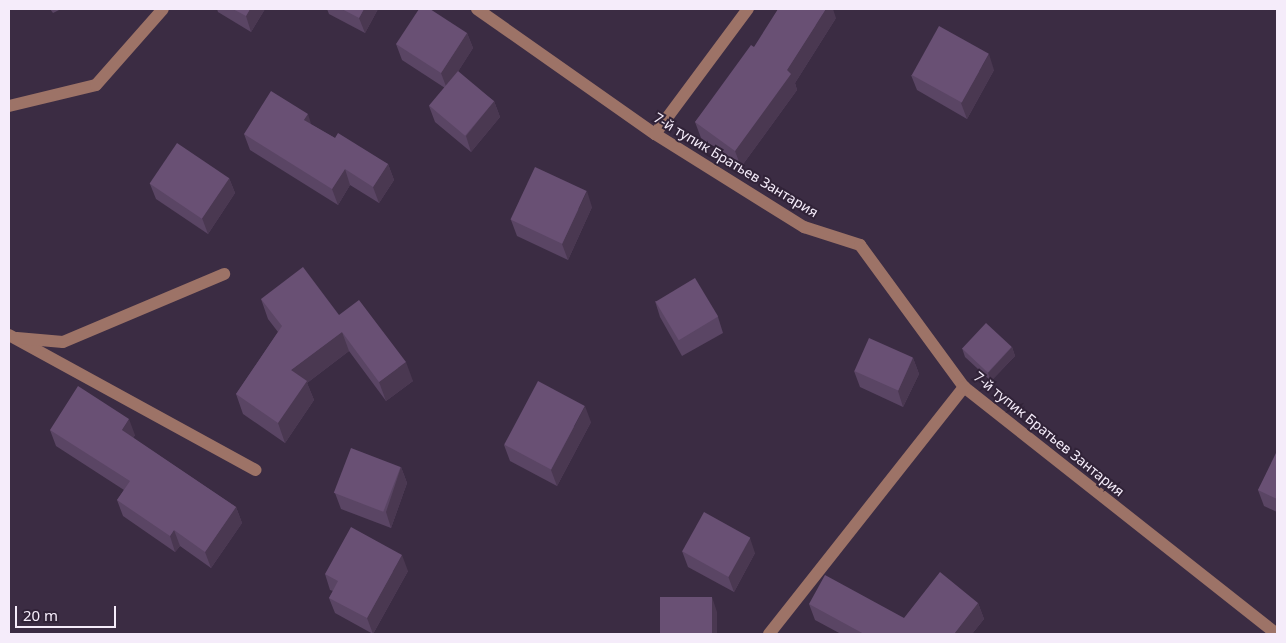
<!DOCTYPE html>
<meta charset="utf-8">
<style>
body{margin:0}
#map{position:relative;width:1286px;height:643px;overflow:hidden;background:#3b2c43;font-family:"Noto Sans",sans-serif}
div>[style]{position:absolute}
.minor>*{height:12px;margin:-6px;padding:0 6px;transform-origin:6px;border-radius:6px;background:#9d7367}
.wall>*{inset:0;background:#5a4564}
.shaded-wall>*{inset:0;background:#4a3851}
.building>*{inset:0;background:#695074;transform-origin:0 0}
span{translate:-50% -50%;white-space:nowrap;text-align:center;line-height:1.15;-webkit-text-stroke:4px #312338;paint-order:stroke}
.street-label{font-size:14px;color:#f5ecfa}
.frame{position:absolute;inset:0;border:10px solid #f5ecfa;pointer-events:none}
.scale{position:absolute;left:15px;top:606px;width:101px;height:22px;box-sizing:border-box;border:2px solid #f5ecfa;border-top:0;padding-left:6px;font-size:15px;line-height:18px;white-space:nowrap;color:#f5ecfa;-webkit-text-stroke:4px #312338;paint-order:stroke}
</style>
<div id="map">
<div class="minor">
<i style="left:477px;top:9px;width:218px;rotate:35.1deg"></i>
<i style="left:655px;top:134px;width:176px;rotate:32deg"></i>
<i style="left:804px;top:227px;width:59px;rotate:17.8deg"></i>
<i style="left:860px;top:245px;width:176px;rotate:53.8deg"></i>
<i style="left:964px;top:387px;width:399px;rotate:38.3deg"></i>
<i style="left:9px;top:106px;width:89px;rotate:-13.6deg"></i>
<i style="left:96px;top:85px;width:101px;rotate:-48.6deg"></i>
<i style="left:655px;top:134px;width:156px;rotate:-53.4deg"></i>
<i style="left:9px;top:335px;width:281px;rotate:28.7deg"></i>
<i style="left:17px;top:338px;width:46px;rotate:5deg"></i>
<i style="left:63px;top:342px;width:175px;rotate:-22.9deg"></i>
<i style="left:769px;top:634px;width:315px;rotate:-51.7deg"></i>
</div>
<div class="wall">
<i style="clip-path:polygon(50px 9px,61px 9px,53px 13px)"></i>
<i style="clip-path:polygon(217px 9px,265px 9px,251px 32px,218px 12px)"></i>
<i style="clip-path:polygon(327px 9px,378px 9px,365px 33px,329px 14px)"></i>
<i style="clip-path:polygon(836px 18px,795px 83px,797px 90px,741px 167px,701px 138px,695px 122px,754px 47px)"></i>
<i style="clip-path:polygon(467px 33px,473px 48px,457px 73px,494px 101px,500px 117px,471px 152px,435px 122px,429px 106px,445px 88px,402px 60px,396px 44px)"></i>
<i style="clip-path:polygon(994px 70px,967px 119px,917px 90px,911px 75px)"></i>
<i style="clip-path:polygon(312px 125px,335px 138px,388px 164px,394px 180px,379px 203px,350px 185px,338px 205px,250px 150px,244px 134px)"></i>
<i style="clip-path:polygon(229px 178px,235px 193px,208px 234px,156px 199px,150px 184px)"></i>
<i style="clip-path:polygon(592px 207px,568px 260px,517px 236px,511px 220px)"></i>
<i style="clip-path:polygon(261px 299px,339px 315px,413px 381px,386px 401px,349px 351px,307px 383px,314px 400px,285px 443px,243px 414px,236px 394px,278px 332px,268px 319px)"></i>
<i style="clip-path:polygon(655px 301px,718px 317px,723px 333px,682px 356px,660px 317px)"></i>
<i style="clip-path:polygon(1012px 347px,1015px 356px,991px 381px,965px 357px,962px 348px)"></i>
<i style="clip-path:polygon(913px 358px,919px 374px,903px 407px,860px 387px,854px 371px)"></i>
<i style="clip-path:polygon(591px 422px,557px 486px,510px 461px,504px 445px)"></i>
<i style="clip-path:polygon(50px 430px,135px 435px,133px 438px,236px 507px,242px 523px,211px 568px,180px 546px,175px 552px,123px 516px,117px 500px,124px 490px,56px 446px)"></i>
<i style="clip-path:polygon(1277px 454px,1277px 512px,1264px 506px,1258px 490px)"></i>
<i style="clip-path:polygon(401px 467px,407px 483px,391px 528px,341px 509px,335px 493px)"></i>
<i style="clip-path:polygon(682px 551px,755px 553px,734px 592px,688px 567px)"></i>
<i style="clip-path:polygon(408px 571px,373px 634px,335px 613px,329px 598px,333px 591px,330px 590px,325px 574px)"></i>
<i style="clip-path:polygon(978px 603px,984px 619px,972px 634px,841px 634px,815px 620px,809px 604px,904px 618px)"></i>
</div>
<div class="shaded-wall">
<i style="clip-path:polygon(250px 9px,265px 9px,251px 32px,246px 16px)"></i>
<i style="clip-path:polygon(364px 9px,378px 9px,365px 33px,359px 18px)"></i>
<i style="clip-path:polygon(826px 9px,833px 9px,836px 18px,795px 83px,797px 90px,741px 167px,735px 151px)"></i>
<i style="clip-path:polygon(467px 33px,473px 48px,447px 89px,441px 73px)"></i>
<i style="clip-path:polygon(989px 54px,994px 70px,967px 119px,961px 103px)"></i>
<i style="clip-path:polygon(494px 101px,500px 117px,471px 152px,466px 136px)"></i>
<i style="clip-path:polygon(308px 114px,313px 130px,304px 120px)"></i>
<i style="clip-path:polygon(388px 164px,394px 180px,379px 203px,373px 187px)"></i>
<i style="clip-path:polygon(345px 169px,350px 185px,338px 205px,332px 189px)"></i>
<i style="clip-path:polygon(229px 178px,235px 193px,208px 234px,202px 218px)"></i>
<i style="clip-path:polygon(587px 191px,592px 207px,568px 260px,562px 244px)"></i>
<i style="clip-path:polygon(342px 332px,349px 351px,307px 383px,314px 400px,285px 443px,278px 423px,291px 370px)"></i>
<i style="clip-path:polygon(1012px 347px,1015px 356px,991px 381px,988px 373px)"></i>
<i style="clip-path:polygon(913px 358px,919px 374px,903px 407px,898px 391px)"></i>
<i style="clip-path:polygon(406px 362px,413px 381px,386px 401px,379px 382px)"></i>
<i style="clip-path:polygon(585px 406px,591px 422px,557px 486px,551px 470px)"></i>
<i style="clip-path:polygon(129px 419px,135px 435px,128px 446px,122px 430px)"></i>
<i style="clip-path:polygon(401px 467px,407px 483px,391px 528px,386px 512px)"></i>
<i style="clip-path:polygon(236px 507px,242px 523px,211px 568px,205px 552px)"></i>
<i style="clip-path:polygon(174px 530px,180px 546px,175px 552px,170px 536px)"></i>
<i style="clip-path:polygon(750px 538px,755px 553px,734px 592px,728px 576px)"></i>
<i style="clip-path:polygon(402px 555px,408px 571px,373px 634px,367px 618px)"></i>
<i style="clip-path:polygon(712px 597px,717px 612px,717px 634px,712px 634px)"></i>
<i style="clip-path:polygon(978px 603px,984px 619px,972px 634px,954px 634px)"></i>
</div>
<div class="building">
<i style="clip-path:polygon(233px 9px,250px 9px,246px 16px)"></i>
<i style="clip-path:polygon(342px 9px,364px 9px,359px 18px)"></i>
<i style="clip-path:polygon(419px 9px,430px 9px,467px 33px,441px 73px,396px 44px)"></i>
<i style="clip-path:polygon(778px 9px,826px 9px,787px 70px,791px 74px,735px 151px,695px 122px,751px 45px,754px 47px)"></i>
<i style="left:939px;top:26px;width:57px;height:56px;rotate:29deg"></i>
<i style="left:458px;top:71px;width:47px;height:45px;rotate:40deg"></i>
<i style="clip-path:polygon(271px 91px,308px 114px,304px 120px,335px 138px,338px 133px,388px 164px,373px 187px,345px 169px,332px 189px,244px 134px)"></i>
<i style="left:177px;top:143px;width:63px;height:49px;rotate:34deg"></i>
<i style="left:535px;top:167px;width:57px;height:58px;rotate:25deg"></i>
<i style="clip-path:polygon(303px 267px,339px 315px,359px 300px,406px 362px,379px 382px,342px 332px,291px 370px,307px 381px,278px 423px,236px 394px,282px 326px,261px 299px)"></i>
<i style="left:695px;top:278px;width:45px;height:46px;rotate:59deg"></i>
<i style="left:986px;top:323px;width:35px;height:35px;rotate:43deg"></i>
<i style="left:869px;top:338px;width:48px;height:36px;rotate:24deg"></i>
<i style="left:538px;top:381px;width:53px;height:72px;rotate:28deg"></i>
<i style="clip-path:polygon(78px 386px,129px 419px,122px 430px,236px 507px,205px 552px,174px 530px,170px 536px,117px 500px,130px 481px,50px 430px)"></i>
<i style="left:351px;top:448px;width:53px;height:48px;rotate:21deg"></i>
<i style="clip-path:polygon(1276px 453px,1277px 454px,1277px 499px,1258px 490px)"></i>
<i style="left:704px;top:512px;width:53px;height:45px;rotate:29deg"></i>
<i style="clip-path:polygon(351px 527px,402px 555px,367px 618px,329px 598px,338px 581px,325px 574px)"></i>
<i style="clip-path:polygon(940px 572px,978px 603px,954px 634px,864px 634px,809px 604px,825px 575px,904px 618px)"></i>
<i style="left:660px;top:597px;width:52px;height:37px"></i>
</div>
<div class="street-label">
<span style="left:736px;top:165px;rotate:31deg">7-й тупик Братьев Зантария</span>
<span style="left:1049px;top:434px;rotate:39deg">7-й тупик Братьев Зантария</span>
</div>
<div class="frame"></div>
<div class="scale">20 m</div>
</div>
